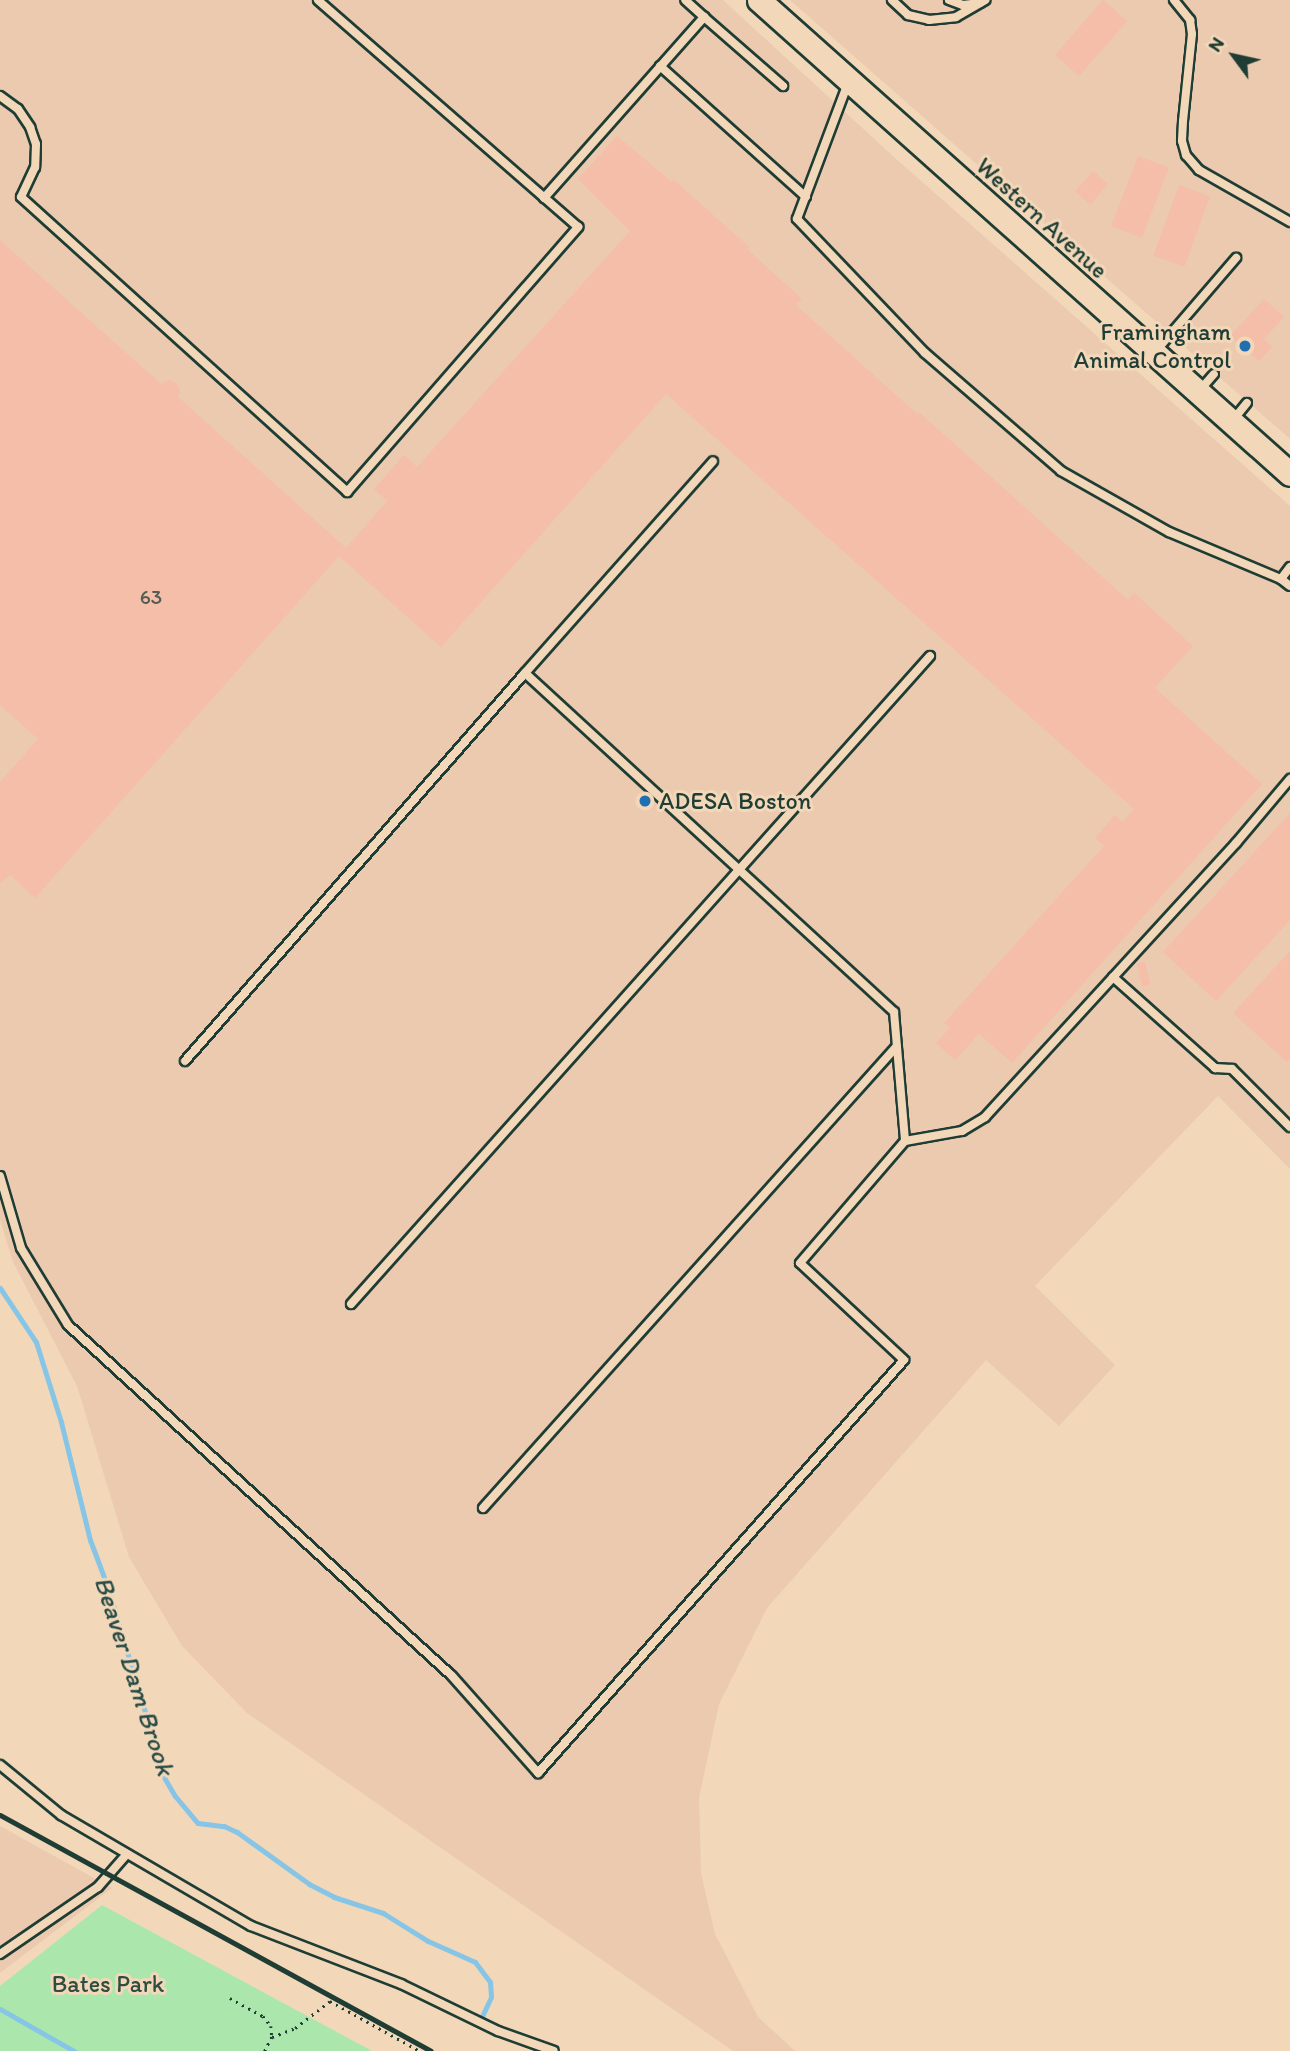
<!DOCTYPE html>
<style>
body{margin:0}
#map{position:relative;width:1290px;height:2051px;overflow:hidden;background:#f2d8b9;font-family:Itim,sans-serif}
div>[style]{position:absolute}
.built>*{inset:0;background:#ebcaaf}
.green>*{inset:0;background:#abe7ad}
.stream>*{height:5px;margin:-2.5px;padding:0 2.5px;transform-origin:2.5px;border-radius:2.5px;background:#87c5e7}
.building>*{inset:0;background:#f5bea9;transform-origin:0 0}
.path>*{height:2.5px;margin-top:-1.25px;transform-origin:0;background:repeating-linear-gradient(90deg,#1f3d34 0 2px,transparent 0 7px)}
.roads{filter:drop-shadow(2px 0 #1f3d34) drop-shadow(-2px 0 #1f3d34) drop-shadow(0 2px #1f3d34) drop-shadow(0 -2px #1f3d34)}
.lane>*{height:8px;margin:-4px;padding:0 4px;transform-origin:4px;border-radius:4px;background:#f2d8b9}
.secondary>*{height:23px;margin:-11.5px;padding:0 11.5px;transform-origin:11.5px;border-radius:11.5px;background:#f2d8b9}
.rail>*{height:5px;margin:-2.5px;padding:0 2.5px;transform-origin:2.5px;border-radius:2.5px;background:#1f3d34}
.dots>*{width:19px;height:19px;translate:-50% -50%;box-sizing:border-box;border:4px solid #f2d8b9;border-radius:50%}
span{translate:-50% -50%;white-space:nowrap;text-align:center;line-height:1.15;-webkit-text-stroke:6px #f2d8b9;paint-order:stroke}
.number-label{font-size:21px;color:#545d51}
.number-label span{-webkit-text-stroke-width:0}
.street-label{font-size:24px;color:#1f3d34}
.poi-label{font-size:24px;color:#1f3d34}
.right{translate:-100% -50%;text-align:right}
.left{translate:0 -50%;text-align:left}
.park-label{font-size:24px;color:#2d4e40}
.water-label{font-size:26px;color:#294b46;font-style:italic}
.north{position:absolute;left:1199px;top:21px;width:70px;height:70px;-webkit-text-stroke:5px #f2d8b9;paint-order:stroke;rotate:303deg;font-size:19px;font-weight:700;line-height:28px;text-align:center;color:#1f3d34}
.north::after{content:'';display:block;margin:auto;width:24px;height:32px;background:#1f3d34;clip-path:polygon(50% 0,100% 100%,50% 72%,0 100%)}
</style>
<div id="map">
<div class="built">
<i style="clip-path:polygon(0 0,723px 0,894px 157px,1290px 506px,1290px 1169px,1218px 1096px,1035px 1286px,1115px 1365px,1059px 1426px,986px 1360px,767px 1608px,719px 1704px,699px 1798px,701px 1873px,715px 1934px,758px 2017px,795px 2051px,733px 2051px,247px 1713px,182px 1646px,129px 1557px,77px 1386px,13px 1262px,0 1220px)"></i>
<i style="clip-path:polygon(790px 0,1290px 0,1290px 439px,1187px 349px)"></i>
<i style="clip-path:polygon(0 1826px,112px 1888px,0 1973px)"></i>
</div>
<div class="green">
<i style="clip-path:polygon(102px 1905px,372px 2051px,0 2051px,0 1986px)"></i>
</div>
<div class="stream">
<i style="left:0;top:1288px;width:65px;rotate:56.3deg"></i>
<i style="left:36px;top:1342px;width:84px;rotate:72.6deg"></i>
<i style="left:61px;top:1422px;width:122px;rotate:76.2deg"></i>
<i style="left:90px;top:1540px;width:51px;rotate:69.4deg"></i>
<i style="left:108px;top:1588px;width:199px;rotate:73.4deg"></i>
<i style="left:165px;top:1779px;width:20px;rotate:60deg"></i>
<i style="left:175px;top:1796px;width:35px;rotate:50deg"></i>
<i style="left:198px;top:1823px;width:26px;rotate:7deg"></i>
<i style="left:224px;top:1826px;width:14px;rotate:25deg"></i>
<i style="left:237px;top:1832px;width:89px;rotate:35.8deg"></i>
<i style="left:309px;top:1884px;width:28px;rotate:27deg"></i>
<i style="left:334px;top:1897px;width:52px;rotate:18.1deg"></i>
<i style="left:383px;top:1913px;width:53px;rotate:31.9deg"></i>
<i style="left:428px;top:1941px;width:51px;rotate:24.1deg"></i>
<i style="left:475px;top:1962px;width:25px;rotate:53deg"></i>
<i style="left:490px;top:1982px;width:15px;rotate:86deg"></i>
<i style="left:491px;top:1997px;width:23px;rotate:115deg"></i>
<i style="left:0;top:2009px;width:85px;rotate:29.6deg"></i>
</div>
<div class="building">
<i style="left:1103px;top:0;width:32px;height:73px;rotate:41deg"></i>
<i style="clip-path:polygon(617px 136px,672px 182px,674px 180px,749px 247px,747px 249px,802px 299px,796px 305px,918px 415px,920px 413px,1128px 600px,1134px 593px,1193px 646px,1155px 688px,1262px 784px,1012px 1063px,979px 1034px,955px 1060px,936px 1043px,950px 1028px,944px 1023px,1104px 846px,1095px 838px,1115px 815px,1123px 822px,1134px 809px,666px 394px,441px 647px,339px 556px,35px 898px,10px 875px,0 883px,0 782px,38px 739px,0 705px,0 240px,161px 384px,169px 380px,176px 383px,180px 390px,178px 397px,346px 548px,387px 501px,374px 489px,404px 455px,417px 467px,630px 231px,578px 179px)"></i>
<i style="left:1138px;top:156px;width:33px;height:75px;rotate:21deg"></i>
<i style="left:1093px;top:171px;width:20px;height:27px;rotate:41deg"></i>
<i style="left:1179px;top:185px;width:33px;height:75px;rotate:20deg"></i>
<i style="clip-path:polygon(1264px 299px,1284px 317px,1264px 339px,1272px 347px,1259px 361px,1230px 336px)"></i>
<i style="clip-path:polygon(1290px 813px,1290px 920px,1216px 1001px,1163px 952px)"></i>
<i style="clip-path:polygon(1290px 951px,1290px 1058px,1287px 1062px,1233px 1013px)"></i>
<i style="left:1145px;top:962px;width:23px;height:8px;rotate:77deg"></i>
</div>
<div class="path">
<i style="left:230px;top:1998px;width:38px;rotate:29deg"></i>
<i style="left:263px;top:2016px;width:13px;rotate:51deg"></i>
<i style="left:271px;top:2026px;width:11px;rotate:85deg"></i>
<i style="left:272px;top:2037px;width:16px;rotate:117deg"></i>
<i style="left:272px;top:2037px;width:25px;rotate:-21deg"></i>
<i style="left:295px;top:2028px;width:44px;rotate:-37.6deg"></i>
<i style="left:330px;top:2001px;width:103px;rotate:29.1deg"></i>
</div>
<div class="roads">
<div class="lane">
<i style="left:892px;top:0;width:22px;rotate:43deg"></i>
<i style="left:908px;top:15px;width:22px;rotate:13deg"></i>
<i style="left:929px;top:20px;width:27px;rotate:-6deg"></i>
<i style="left:956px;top:17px;width:34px;rotate:-30deg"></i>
<i style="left:949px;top:0;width:15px;rotate:20deg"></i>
<i style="left:963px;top:5px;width:17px;rotate:-7deg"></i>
<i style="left:1174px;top:0;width:26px;rotate:51deg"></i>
<i style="left:1190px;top:20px;width:14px;rotate:82deg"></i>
<i style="left:1192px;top:34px;width:87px;rotate:95.9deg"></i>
<i style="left:1183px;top:121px;width:20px;rotate:93deg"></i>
<i style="left:1182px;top:141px;width:15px;rotate:74deg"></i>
<i style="left:1186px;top:155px;width:20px;rotate:49deg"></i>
<i style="left:1199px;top:170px;width:105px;rotate:29.7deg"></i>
<i style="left:704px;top:17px;width:105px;rotate:41.1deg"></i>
<i style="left:660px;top:66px;width:196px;rotate:41.9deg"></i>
<i style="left:848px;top:83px;width:145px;rotate:110.6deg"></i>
<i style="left:797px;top:219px;width:185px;rotate:46.3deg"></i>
<i style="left:925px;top:353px;width:180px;rotate:40.9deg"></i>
<i style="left:1061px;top:471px;width:124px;rotate:29.5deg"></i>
<i style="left:1169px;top:532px;width:121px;rotate:22.8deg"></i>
<i style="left:0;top:96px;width:22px;rotate:36deg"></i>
<i style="left:18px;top:109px;width:22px;rotate:56deg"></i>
<i style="left:30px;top:127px;width:18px;rotate:71deg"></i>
<i style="left:36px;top:144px;width:23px;rotate:92deg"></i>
<i style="left:35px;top:167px;width:33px;rotate:115deg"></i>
<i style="left:21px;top:197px;width:440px;rotate:42.1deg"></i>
<i style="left:347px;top:492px;width:352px;rotate:-48.9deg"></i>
<i style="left:578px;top:227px;width:345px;rotate:-138.9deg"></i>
<i style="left:544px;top:198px;width:242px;rotate:-48.5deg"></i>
<i style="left:704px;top:17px;width:25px;rotate:-138deg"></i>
<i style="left:1156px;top:351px;width:123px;rotate:-49.3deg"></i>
<i style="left:1200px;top:390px;width:21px;rotate:-49deg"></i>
<i style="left:1233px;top:420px;width:22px;rotate:-51deg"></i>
<i style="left:1290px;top:567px;width:15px;rotate:127deg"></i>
<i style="left:1281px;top:579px;width:11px;rotate:38deg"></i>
<i style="left:525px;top:673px;width:283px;rotate:-48.4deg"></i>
<i style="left:1113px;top:977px;width:137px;rotate:41.7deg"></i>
<i style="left:1215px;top:1068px;width:17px;rotate:3deg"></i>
<i style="left:1232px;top:1069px;width:82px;rotate:45deg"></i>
<i style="left:185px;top:1061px;width:516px;rotate:-48.77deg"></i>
<i style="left:525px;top:673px;width:501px;rotate:42.57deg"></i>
<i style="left:894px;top:1012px;width:129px;rotate:85.1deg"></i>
<i style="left:0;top:1176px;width:75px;rotate:73.7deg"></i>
<i style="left:21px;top:1248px;width:90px;rotate:58.6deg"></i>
<i style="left:68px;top:1325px;width:520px;rotate:42.43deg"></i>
<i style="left:452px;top:1676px;width:130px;rotate:48.4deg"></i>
<i style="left:538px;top:1773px;width:552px;rotate:-48.45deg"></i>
<i style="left:904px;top:1360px;width:142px;rotate:-137deg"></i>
<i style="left:800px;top:1263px;width:161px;rotate:-49.3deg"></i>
<i style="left:905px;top:1141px;width:58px;rotate:-10deg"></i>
<i style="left:962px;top:1131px;width:27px;rotate:-31deg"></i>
<i style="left:985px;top:1117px;width:372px;rotate:-47.5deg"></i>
<i style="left:1236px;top:843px;width:84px;rotate:-49.8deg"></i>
<i style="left:351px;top:1304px;width:869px;rotate:-48.22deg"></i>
<i style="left:483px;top:1508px;width:620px;rotate:-48.14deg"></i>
<i style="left:0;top:1765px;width:79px;rotate:39.3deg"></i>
<i style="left:61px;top:1815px;width:220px;rotate:30.3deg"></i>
<i style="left:251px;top:1926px;width:161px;rotate:21.1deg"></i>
<i style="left:401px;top:1984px;width:108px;rotate:25.9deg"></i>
<i style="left:498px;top:2031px;width:59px;rotate:19.7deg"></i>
<i style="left:0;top:1954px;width:119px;rotate:-34.4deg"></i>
<i style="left:98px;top:1887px;width:44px;rotate:-48.7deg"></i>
</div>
<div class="secondary">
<i style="left:759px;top:0;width:712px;rotate:41.75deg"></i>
</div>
</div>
<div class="rail">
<i style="left:0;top:1815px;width:491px;rotate:28.7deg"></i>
</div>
<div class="dots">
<i style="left:1245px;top:346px;background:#1f6fb2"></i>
<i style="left:645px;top:801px;background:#1f6fb2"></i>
</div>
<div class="number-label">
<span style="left:151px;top:597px">63</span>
</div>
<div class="street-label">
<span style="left:1042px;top:218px;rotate:42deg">Western Avenue</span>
</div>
<div class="poi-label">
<span class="right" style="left:1231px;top:346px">Framingham<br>Animal Control</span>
<span class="left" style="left:659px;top:801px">ADESA Boston</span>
</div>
<div class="park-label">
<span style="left:108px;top:1984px">Bates Park</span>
</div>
<div class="water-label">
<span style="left:134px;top:1676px;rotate:72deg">Beaver Dam Brook</span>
</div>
<div class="north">N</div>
</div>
